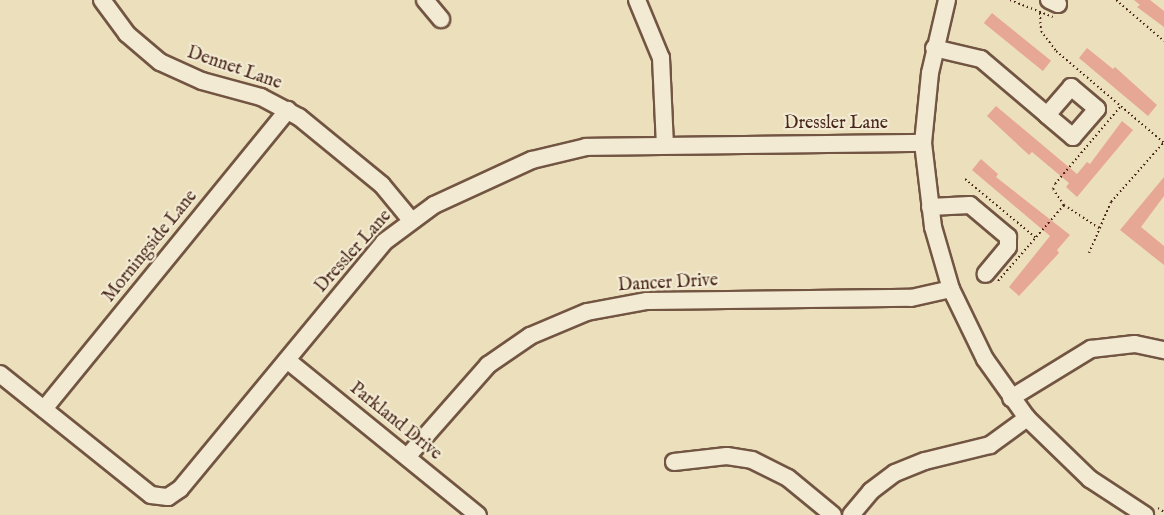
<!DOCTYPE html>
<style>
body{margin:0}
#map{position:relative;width:1164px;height:515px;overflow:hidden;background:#ebdfbc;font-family:"IM FELL English",serif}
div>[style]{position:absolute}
.building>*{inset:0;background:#e7a795;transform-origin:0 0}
.path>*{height:2px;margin-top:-1px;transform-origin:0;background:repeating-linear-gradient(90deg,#49271a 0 1.5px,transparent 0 4.5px)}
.roads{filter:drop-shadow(2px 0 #725542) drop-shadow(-2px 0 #725542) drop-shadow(0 2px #725542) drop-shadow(0 -2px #725542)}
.minor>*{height:16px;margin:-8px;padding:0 8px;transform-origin:8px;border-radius:8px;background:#f2ead3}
span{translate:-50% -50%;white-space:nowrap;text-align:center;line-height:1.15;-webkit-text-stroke:4.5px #f2ead3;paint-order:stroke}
.street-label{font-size:18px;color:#49271a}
</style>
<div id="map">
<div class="building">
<i style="clip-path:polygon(1134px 0,1150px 0,1164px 11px,1164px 27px,1137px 7px,1140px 5px)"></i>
<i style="left:992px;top:13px;width:76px;height:13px;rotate:39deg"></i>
<i style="clip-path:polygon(1087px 48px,1113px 69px,1115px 67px,1157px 105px,1148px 116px,1079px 58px)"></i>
<i style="clip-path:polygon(996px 106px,1077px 174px,1087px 162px,1090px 164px,1122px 121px,1133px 130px,1077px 197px,1066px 187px,1069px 183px,1032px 152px,1029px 155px,987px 116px)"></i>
<i style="clip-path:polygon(981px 159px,998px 174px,996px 177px,1070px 235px,1057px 250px,1059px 253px,1019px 296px,1009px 287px,1050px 236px,972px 170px)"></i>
<i style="clip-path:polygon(1164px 177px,1164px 196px,1141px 227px,1164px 246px,1164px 265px,1120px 230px)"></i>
</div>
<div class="path">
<i style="left:1010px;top:0;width:46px;rotate:21.6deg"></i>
<i style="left:1116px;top:0;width:63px;rotate:40.5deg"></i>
<i style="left:1040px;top:13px;width:18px;rotate:87deg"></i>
<i style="left:1041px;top:31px;width:25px;rotate:53deg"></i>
<i style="left:1056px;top:51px;width:142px;rotate:40.4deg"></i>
<i style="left:965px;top:179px;width:92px;rotate:39.7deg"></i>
<i style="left:1064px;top:205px;width:42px;rotate:33.3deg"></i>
<i style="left:1089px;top:253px;width:56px;rotate:-66.7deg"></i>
<i style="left:1111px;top:202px;width:80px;rotate:-48.5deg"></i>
<i style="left:998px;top:281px;width:101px;rotate:-49deg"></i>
<i style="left:1064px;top:205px;width:19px;rotate:-125deg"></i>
<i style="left:1053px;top:189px;width:5px;rotate:-68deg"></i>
<i style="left:1055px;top:184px;width:101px;rotate:-49.8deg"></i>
<i style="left:1158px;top:508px;width:7px;rotate:34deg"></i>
</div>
<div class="roads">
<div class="minor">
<i style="left:102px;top:0;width:42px;rotate:53.7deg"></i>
<i style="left:127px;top:34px;width:43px;rotate:40.3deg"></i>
<i style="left:160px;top:62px;width:46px;rotate:24.3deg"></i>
<i style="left:202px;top:81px;width:61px;rotate:15.2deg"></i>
<i style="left:261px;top:97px;width:43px;rotate:27.8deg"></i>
<i style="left:299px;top:117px;width:107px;rotate:39.3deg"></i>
<i style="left:382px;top:185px;width:44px;rotate:50.5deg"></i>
<i style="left:425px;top:0;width:25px;rotate:50deg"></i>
<i style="left:637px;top:0;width:63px;rotate:67.5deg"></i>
<i style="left:661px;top:58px;width:87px;rotate:87.4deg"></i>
<i style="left:947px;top:0;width:75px;rotate:103.1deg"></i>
<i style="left:930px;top:73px;width:70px;rotate:95.7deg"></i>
<i style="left:923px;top:143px;width:85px;rotate:83.2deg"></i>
<i style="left:933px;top:227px;width:65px;rotate:73.8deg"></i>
<i style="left:951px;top:289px;width:78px;rotate:64.1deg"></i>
<i style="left:985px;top:359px;width:72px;rotate:54.6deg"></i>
<i style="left:1027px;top:418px;width:88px;rotate:44.1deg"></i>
<i style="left:1090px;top:479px;width:66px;rotate:33.2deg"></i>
<i style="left:1049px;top:0;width:10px;rotate:24deg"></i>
<i style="left:934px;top:48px;width:48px;rotate:13.2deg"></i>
<i style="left:981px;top:59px;width:87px;rotate:40.3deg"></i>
<i style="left:1047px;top:115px;width:37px;rotate:-49deg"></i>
<i style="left:1071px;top:87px;width:34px;rotate:40deg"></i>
<i style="left:1097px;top:109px;width:37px;rotate:131deg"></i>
<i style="left:1073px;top:137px;width:34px;rotate:-140deg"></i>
<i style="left:930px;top:207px;width:40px;rotate:-2.9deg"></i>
<i style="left:970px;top:205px;width:50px;rotate:40.1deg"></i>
<i style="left:1008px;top:237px;width:10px;rotate:90deg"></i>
<i style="left:1008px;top:247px;width:35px;rotate:130deg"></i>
<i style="left:287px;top:360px;width:246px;rotate:39.1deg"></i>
<i style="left:0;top:374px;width:193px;rotate:38.7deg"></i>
<i style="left:151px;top:495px;width:17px;rotate:7deg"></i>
<i style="left:168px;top:497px;width:14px;rotate:-34deg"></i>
<i style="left:180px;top:489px;width:320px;rotate:-50.4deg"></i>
<i style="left:384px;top:242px;width:62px;rotate:-36.5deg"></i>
<i style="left:434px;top:205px;width:108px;rotate:-24.7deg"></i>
<i style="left:532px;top:160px;width:56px;rotate:-13.5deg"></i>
<i style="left:586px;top:147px;width:337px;rotate:-0.7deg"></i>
<i style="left:1011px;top:398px;width:94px;rotate:-31.5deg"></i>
<i style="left:1091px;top:349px;width:44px;rotate:-6.5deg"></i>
<i style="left:1135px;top:344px;width:30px;rotate:12deg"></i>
<i style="left:44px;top:409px;width:386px;rotate:-50.8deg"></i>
<i style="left:407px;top:457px;width:123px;rotate:-48.6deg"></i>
<i style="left:488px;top:365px;width:51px;rotate:-34.6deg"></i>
<i style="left:530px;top:336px;width:62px;rotate:-22.8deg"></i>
<i style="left:587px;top:312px;width:61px;rotate:-10.4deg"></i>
<i style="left:647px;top:301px;width:264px;rotate:-0.7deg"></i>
<i style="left:911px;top:298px;width:41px;rotate:-12.7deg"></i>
<i style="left:674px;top:462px;width:53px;rotate:-6.5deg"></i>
<i style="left:727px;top:456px;width:25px;rotate:9deg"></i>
<i style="left:752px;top:460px;width:40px;rotate:26.6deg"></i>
<i style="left:788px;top:478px;width:58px;rotate:39.4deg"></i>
<i style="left:851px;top:515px;width:31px;rotate:-50deg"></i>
<i style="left:871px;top:491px;width:30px;rotate:-37deg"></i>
<i style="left:895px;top:473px;width:32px;rotate:-22deg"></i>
<i style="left:925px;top:461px;width:67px;rotate:-13.8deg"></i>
<i style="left:990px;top:445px;width:46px;rotate:-36.1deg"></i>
</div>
</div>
<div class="street-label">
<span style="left:234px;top:69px;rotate:19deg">Dennet Lane</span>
<span style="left:836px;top:124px">Dressler Lane</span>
<span style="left:151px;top:247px;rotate:-51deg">Morningside Lane</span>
<span style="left:354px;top:252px;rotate:-48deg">Dressler Lane</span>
<span style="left:668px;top:284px;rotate:-3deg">Dancer Drive</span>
<span style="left:395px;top:422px;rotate:39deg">Parkland Drive</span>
</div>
</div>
